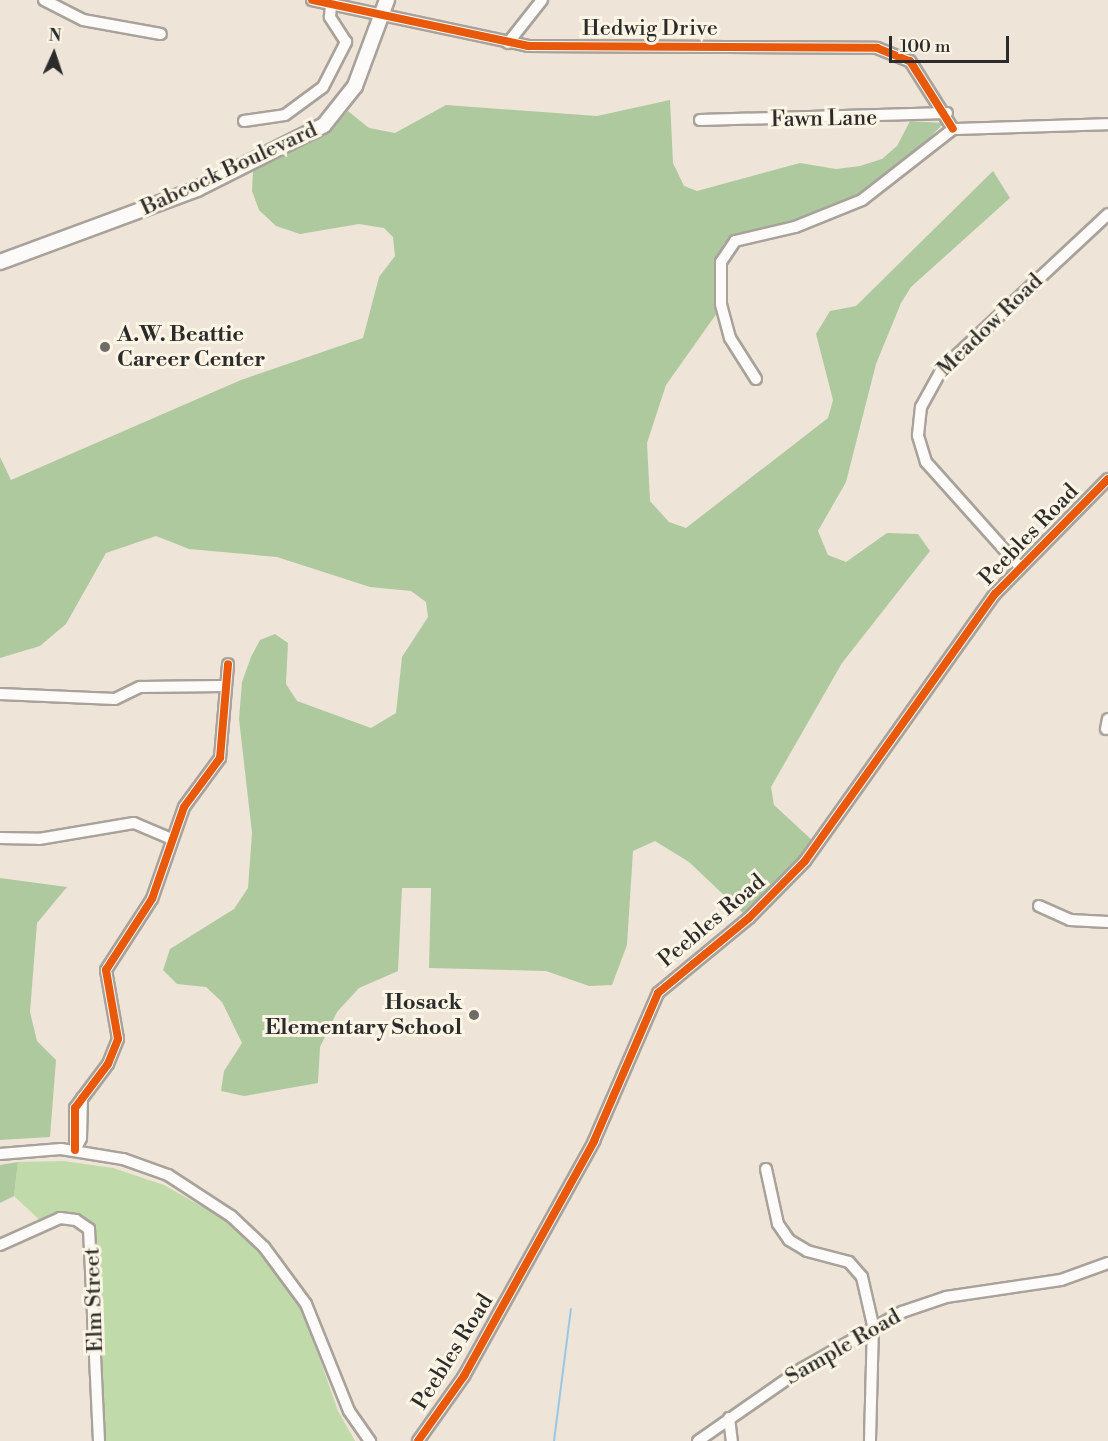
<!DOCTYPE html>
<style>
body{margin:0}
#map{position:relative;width:1108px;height:1441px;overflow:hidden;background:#eee4d8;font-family:"Libre Bodoni",serif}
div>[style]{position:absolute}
.green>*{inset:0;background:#c0daa9}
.forest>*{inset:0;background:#afc99f}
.stream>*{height:2px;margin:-1px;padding:0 1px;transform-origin:1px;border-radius:1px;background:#9bc7e7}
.roads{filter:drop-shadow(2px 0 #a8a29b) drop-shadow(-2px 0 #a8a29b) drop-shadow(0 2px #a8a29b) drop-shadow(0 -2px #a8a29b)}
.minor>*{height:10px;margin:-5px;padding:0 5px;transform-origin:5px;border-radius:5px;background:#fcfbf9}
.major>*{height:14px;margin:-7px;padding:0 7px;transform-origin:7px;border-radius:7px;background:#fcfbf9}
.cycleway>*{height:8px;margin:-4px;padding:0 4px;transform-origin:4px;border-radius:4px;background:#e8590c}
.dots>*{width:16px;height:16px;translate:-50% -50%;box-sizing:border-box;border:3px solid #fcf5e5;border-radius:50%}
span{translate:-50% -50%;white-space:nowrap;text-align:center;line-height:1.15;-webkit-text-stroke:6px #fcf5e5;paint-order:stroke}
.street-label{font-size:22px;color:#2b2b2b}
.poi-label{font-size:22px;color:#2b2b2b;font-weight:700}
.left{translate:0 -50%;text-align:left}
.right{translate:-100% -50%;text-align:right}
.north{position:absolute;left:24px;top:24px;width:60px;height:60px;-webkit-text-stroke:4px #fcf5e5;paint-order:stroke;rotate:3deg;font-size:16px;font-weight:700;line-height:24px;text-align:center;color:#2b2b2b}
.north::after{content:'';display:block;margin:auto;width:21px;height:27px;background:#2b2b2b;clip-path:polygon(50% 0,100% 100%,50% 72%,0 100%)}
.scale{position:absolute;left:889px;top:36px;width:120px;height:27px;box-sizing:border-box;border:3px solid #2b2b2b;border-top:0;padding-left:8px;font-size:18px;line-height:21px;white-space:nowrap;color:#2b2b2b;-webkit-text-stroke:4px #fcf5e5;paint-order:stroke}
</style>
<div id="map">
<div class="green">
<i style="clip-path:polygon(63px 1161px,113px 1168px,164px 1185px,222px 1218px,268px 1261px,302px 1308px,338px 1411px,355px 1441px,99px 1441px,93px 1246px,76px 1220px,44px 1224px,14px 1196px,18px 1162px)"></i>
</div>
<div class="forest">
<i style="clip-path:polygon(670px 100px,673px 163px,684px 186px,697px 191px,800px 163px,836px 169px,860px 166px,882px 159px,897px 146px,910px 121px,944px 123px,894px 174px,857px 198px,724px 243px,715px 277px,717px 313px,666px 385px,647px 443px,650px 501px,669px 522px,686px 528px,828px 418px,833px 400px,816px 334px,830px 311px,856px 306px,993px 171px,1010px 198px,911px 287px,901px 303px,876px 364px,846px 482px,818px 531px,828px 555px,846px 562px,887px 533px,918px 534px,930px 551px,842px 663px,771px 787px,774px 805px,814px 842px,745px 915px,689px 862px,655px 841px,633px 851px,627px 945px,612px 985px,589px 986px,546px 971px,429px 968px,431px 888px,402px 888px,398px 971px,359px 988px,337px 1012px,320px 1047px,318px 1083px,244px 1096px,221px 1091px,224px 1071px,242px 1043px,222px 1002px,206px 987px,177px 984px,163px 970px,170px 949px,234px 909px,248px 888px,252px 833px,239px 719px,242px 682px,251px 657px,260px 640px,275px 634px,288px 643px,286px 684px,297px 701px,371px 728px,396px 713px,402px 657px,428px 617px,426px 602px,411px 591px,370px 587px,277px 557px,189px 549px,156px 536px,106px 553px,66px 624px,40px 646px,0 658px,0 457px,11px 480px,241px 380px,363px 338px,379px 277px,395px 256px,393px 237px,384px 228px,359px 224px,300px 234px,276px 226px,259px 210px,252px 191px,253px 171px,329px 133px,348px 111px,369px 128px,395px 133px,446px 105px,597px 116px)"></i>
<i style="clip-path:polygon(0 878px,67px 887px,37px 923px,30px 1012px,37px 1041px,56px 1060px,50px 1137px,0 1140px)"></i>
<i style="clip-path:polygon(18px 1162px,14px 1196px,0 1203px,0 1165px)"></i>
</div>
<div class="stream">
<i style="left:554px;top:1441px;width:133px;rotate:-82.7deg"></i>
</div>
<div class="roads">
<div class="minor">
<i style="left:44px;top:0;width:44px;rotate:27.1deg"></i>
<i style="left:83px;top:20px;width:79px;rotate:10.2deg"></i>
<i style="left:312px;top:0;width:221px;rotate:12deg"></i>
<i style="left:528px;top:46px;width:349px;rotate:0.3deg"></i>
<i style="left:877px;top:48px;width:35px;rotate:22deg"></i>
<i style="left:910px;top:61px;width:80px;rotate:57.7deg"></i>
<i style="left:508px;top:43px;width:55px;rotate:-51.7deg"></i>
<i style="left:700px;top:120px;width:247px;rotate:-1.6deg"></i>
<i style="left:244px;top:121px;width:41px;rotate:-8.3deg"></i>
<i style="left:285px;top:115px;width:47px;rotate:-36.4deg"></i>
<i style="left:323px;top:87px;width:51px;rotate:-62.9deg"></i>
<i style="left:346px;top:42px;width:30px;rotate:-123deg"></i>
<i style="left:330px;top:17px;width:12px;rotate:-85deg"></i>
<i style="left:756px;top:379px;width:49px;rotate:-122.4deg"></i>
<i style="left:730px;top:338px;width:35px;rotate:-105deg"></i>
<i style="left:721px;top:304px;width:42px;rotate:-90deg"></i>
<i style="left:721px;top:262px;width:25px;rotate:-56deg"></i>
<i style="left:735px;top:241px;width:62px;rotate:-13.1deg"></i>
<i style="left:795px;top:227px;width:72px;rotate:-21.9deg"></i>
<i style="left:862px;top:200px;width:115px;rotate:-38deg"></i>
<i style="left:953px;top:129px;width:155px;rotate:-1.8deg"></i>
<i style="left:1019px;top:566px;width:140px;rotate:-131.8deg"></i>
<i style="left:926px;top:462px;width:28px;rotate:-107deg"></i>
<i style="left:918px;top:435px;width:28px;rotate:-84deg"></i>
<i style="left:921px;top:407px;width:43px;rotate:-61.1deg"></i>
<i style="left:942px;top:369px;width:227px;rotate:-43deg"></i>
<i style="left:0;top:694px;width:115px;rotate:2.5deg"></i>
<i style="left:115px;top:699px;width:28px;rotate:-26deg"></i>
<i style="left:140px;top:687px;width:83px;rotate:-0.7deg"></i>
<i style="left:1106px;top:729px;width:10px;rotate:-79deg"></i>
<i style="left:0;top:838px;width:39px;rotate:1deg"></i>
<i style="left:39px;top:839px;width:96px;rotate:-9.6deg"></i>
<i style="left:134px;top:823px;width:39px;rotate:23deg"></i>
<i style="left:1039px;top:906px;width:34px;rotate:24deg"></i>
<i style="left:1070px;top:920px;width:38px;rotate:3deg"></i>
<i style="left:75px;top:1150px;width:42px;rotate:-90deg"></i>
<i style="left:75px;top:1108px;width:55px;rotate:-53.1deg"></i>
<i style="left:108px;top:1064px;width:27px;rotate:-68deg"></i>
<i style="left:118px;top:1039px;width:70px;rotate:-99.9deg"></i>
<i style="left:106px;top:970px;width:85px;rotate:-57.1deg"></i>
<i style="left:152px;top:899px;width:97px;rotate:-70.8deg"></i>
<i style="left:184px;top:807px;width:61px;rotate:-53.7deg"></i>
<i style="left:220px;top:758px;width:94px;rotate:-85.1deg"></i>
<i style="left:75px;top:1150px;width:13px;rotate:-63deg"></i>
<i style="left:81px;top:1138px;width:40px;rotate:-88.6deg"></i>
<i style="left:0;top:1154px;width:61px;rotate:-4.7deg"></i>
<i style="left:61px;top:1149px;width:63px;rotate:9.2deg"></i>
<i style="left:123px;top:1159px;width:48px;rotate:19.6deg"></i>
<i style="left:168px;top:1175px;width:75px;rotate:33.1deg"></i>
<i style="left:231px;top:1216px;width:45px;rotate:43.2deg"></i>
<i style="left:264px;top:1247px;width:71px;rotate:53.6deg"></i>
<i style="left:306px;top:1304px;width:115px;rotate:68.1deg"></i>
<i style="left:349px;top:1411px;width:37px;rotate:55deg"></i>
<i style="left:766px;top:1169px;width:56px;rotate:77.7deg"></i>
<i style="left:778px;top:1224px;width:19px;rotate:55deg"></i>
<i style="left:789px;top:1240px;width:21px;rotate:31deg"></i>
<i style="left:807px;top:1251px;width:43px;rotate:14.7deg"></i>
<i style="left:849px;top:1262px;width:20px;rotate:49deg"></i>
<i style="left:862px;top:1277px;width:49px;rotate:77.1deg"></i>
<i style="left:873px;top:1325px;width:116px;rotate:91.5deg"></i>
<i style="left:0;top:1245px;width:66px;rotate:-24.2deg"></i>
<i style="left:60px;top:1218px;width:16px;rotate:7deg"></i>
<i style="left:76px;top:1220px;width:16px;rotate:35deg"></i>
<i style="left:89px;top:1229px;width:212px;rotate:87.3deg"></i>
<i style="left:729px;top:1418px;width:23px;rotate:83deg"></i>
<i style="left:418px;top:1441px;width:80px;rotate:-54.7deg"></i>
<i style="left:464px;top:1376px;width:269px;rotate:-61deg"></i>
<i style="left:594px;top:1141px;width:161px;rotate:-66.6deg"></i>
<i style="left:658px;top:993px;width:118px;rotate:-39.5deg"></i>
<i style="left:749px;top:918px;width:80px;rotate:-45.5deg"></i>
<i style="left:805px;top:861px;width:328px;rotate:-54.6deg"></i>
<i style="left:995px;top:594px;width:161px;rotate:-45.5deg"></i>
<i style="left:698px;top:1441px;width:128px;rotate:-34.8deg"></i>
<i style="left:803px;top:1368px;width:114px;rotate:-29.5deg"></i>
<i style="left:902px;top:1312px;width:46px;rotate:-18.8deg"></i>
<i style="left:946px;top:1297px;width:116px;rotate:-8.4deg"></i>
<i style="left:1061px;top:1280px;width:50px;rotate:-19.9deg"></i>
</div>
<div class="major">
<i style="left:0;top:262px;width:210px;rotate:-20.3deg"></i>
<i style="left:197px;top:189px;width:142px;rotate:-26.7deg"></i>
<i style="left:324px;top:125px;width:50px;rotate:-51.5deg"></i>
<i style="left:355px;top:86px;width:92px;rotate:-69.6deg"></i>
</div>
</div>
<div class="cycleway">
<i style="left:312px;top:0;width:221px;rotate:12deg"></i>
<i style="left:528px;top:46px;width:349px;rotate:0.3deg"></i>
<i style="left:877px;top:48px;width:35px;rotate:22deg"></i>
<i style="left:910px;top:61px;width:80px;rotate:57.7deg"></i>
<i style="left:75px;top:1150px;width:42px;rotate:-90deg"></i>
<i style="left:75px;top:1108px;width:55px;rotate:-53.1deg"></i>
<i style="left:108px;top:1064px;width:27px;rotate:-68deg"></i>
<i style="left:118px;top:1039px;width:70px;rotate:-99.9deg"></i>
<i style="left:106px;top:970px;width:85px;rotate:-57.1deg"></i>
<i style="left:152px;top:899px;width:97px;rotate:-70.8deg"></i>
<i style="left:184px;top:807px;width:61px;rotate:-53.7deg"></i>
<i style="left:220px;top:758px;width:94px;rotate:-85.1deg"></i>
<i style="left:418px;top:1441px;width:80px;rotate:-54.7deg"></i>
<i style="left:464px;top:1376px;width:269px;rotate:-61deg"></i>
<i style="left:594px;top:1141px;width:161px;rotate:-66.6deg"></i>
<i style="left:658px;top:993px;width:118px;rotate:-39.5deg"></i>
<i style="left:749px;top:918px;width:80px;rotate:-45.5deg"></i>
<i style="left:805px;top:861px;width:328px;rotate:-54.6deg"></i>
<i style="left:995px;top:594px;width:161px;rotate:-45.5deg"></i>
</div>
<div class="dots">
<i style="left:105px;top:347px;background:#6f6c68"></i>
<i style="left:474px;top:1015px;background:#6f6c68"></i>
</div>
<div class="street-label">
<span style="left:650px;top:29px">Hedwig Drive</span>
<span style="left:824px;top:119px;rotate:-1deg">Fawn Lane</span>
<span style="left:229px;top:169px;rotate:-25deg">Babcock Boulevard</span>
<span style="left:990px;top:325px;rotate:-44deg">Meadow Road</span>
<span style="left:1029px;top:535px;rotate:-46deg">Peebles Road</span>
<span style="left:712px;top:921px;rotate:-40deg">Peebles Road</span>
<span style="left:94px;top:1300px;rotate:-92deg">Elm Street</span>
<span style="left:843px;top:1347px;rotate:-30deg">Sample Road</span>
<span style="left:453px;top:1352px;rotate:-58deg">Peebles Road</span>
</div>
<div class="poi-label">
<span class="left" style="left:117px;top:347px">A.W. Beattie<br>Career Center</span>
<span class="right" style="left:462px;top:1015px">Hosack<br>Elementary School</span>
</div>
<div class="north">N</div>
<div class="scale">100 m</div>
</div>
